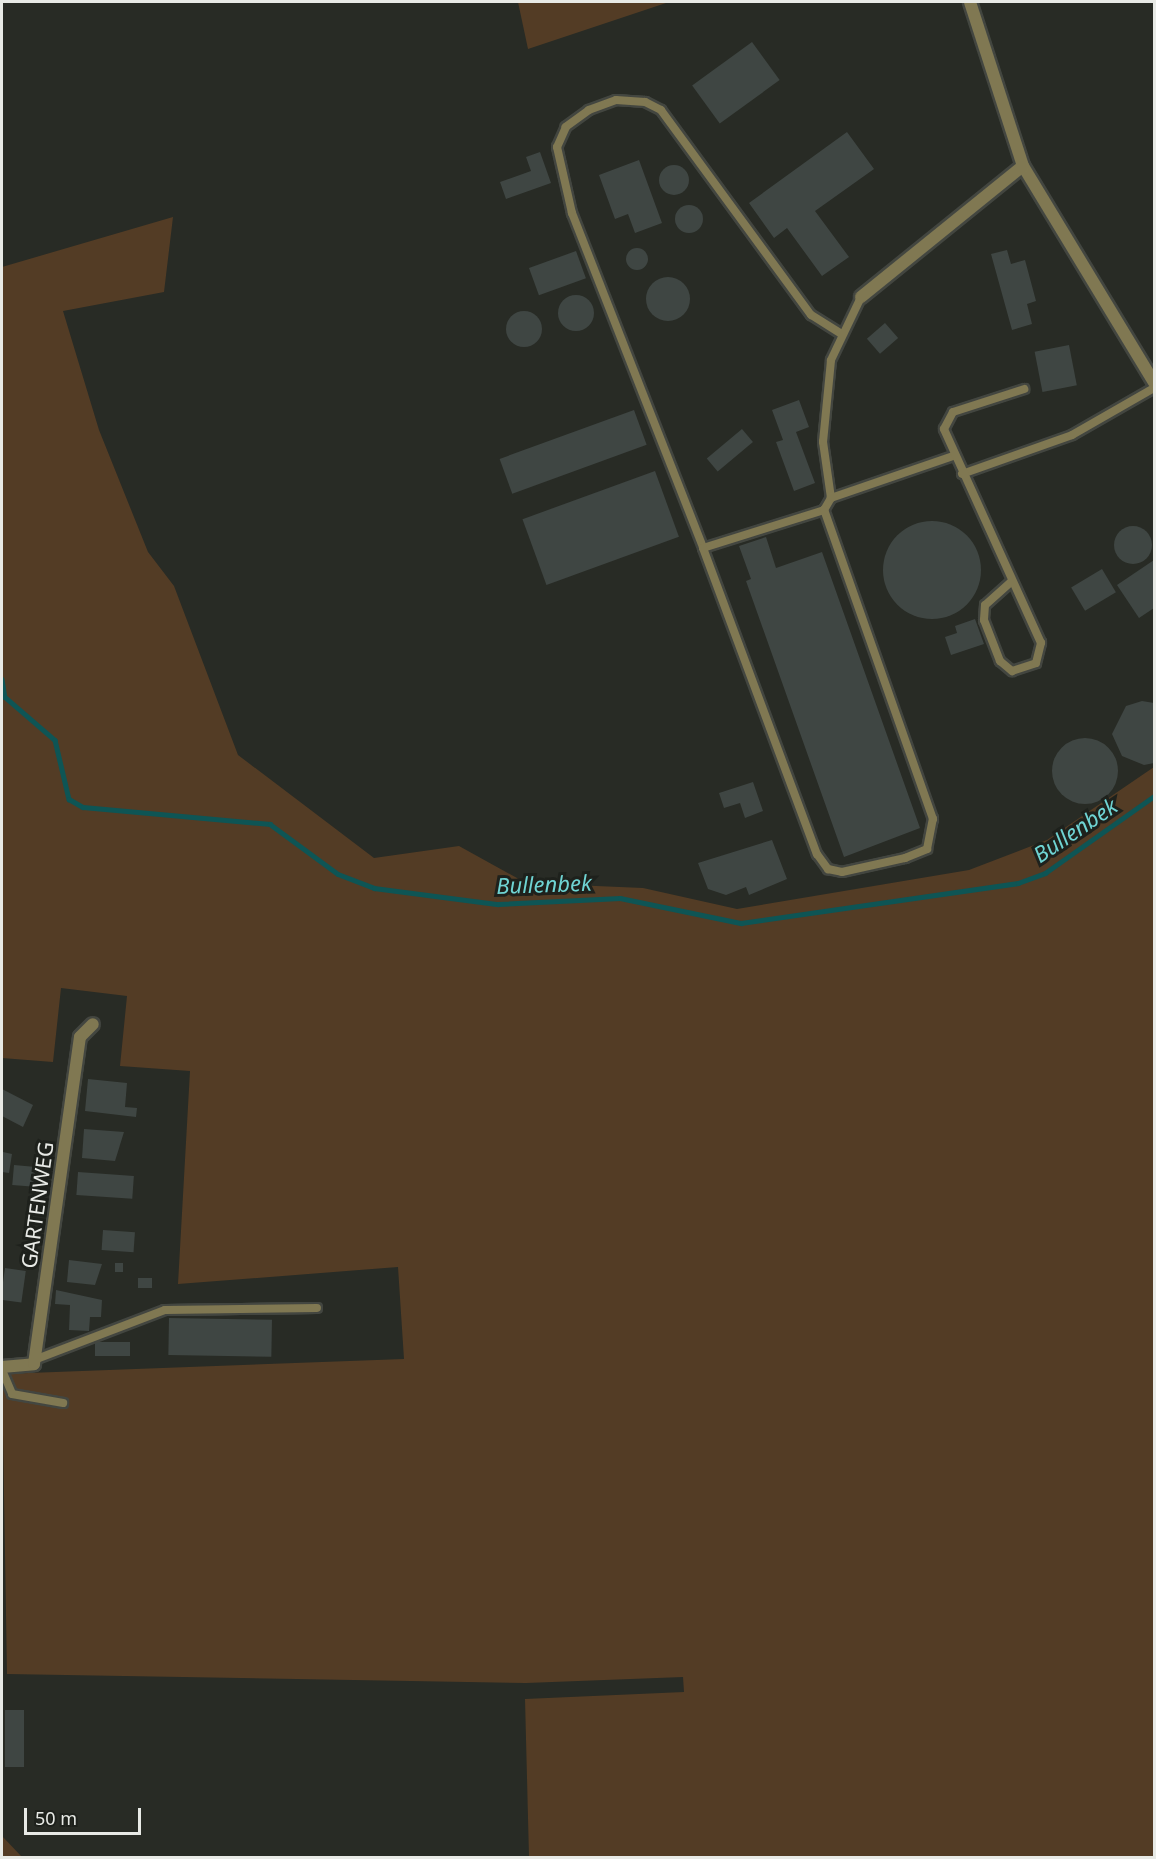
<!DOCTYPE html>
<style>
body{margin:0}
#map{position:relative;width:1156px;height:1859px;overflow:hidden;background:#282b25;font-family:"Noto Sans",sans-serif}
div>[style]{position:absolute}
.green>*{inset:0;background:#533c25}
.stream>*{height:4.5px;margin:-2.25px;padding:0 2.25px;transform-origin:2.25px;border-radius:2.25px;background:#0e5555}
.building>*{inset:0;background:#3f4643;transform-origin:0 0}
.round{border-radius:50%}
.roads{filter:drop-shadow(2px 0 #434640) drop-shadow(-2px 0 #434640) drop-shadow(0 2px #434640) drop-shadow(0 -2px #434640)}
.lane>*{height:8px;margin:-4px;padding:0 4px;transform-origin:4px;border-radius:4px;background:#807852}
.street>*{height:12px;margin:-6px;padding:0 6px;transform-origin:6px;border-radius:6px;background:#807852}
span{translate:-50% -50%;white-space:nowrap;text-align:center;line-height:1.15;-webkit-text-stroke:6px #1e211c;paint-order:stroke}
.street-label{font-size:21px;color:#e8eae6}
.water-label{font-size:22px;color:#6fd4d3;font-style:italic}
.frame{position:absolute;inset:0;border:3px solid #e8eae6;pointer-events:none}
.scale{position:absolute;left:24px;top:1808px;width:117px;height:27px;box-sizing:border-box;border:3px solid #e8eae6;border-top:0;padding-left:8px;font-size:18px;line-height:21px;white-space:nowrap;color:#e8eae6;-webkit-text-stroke:4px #1e211c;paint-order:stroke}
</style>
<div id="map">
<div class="green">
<i style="clip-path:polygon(518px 2px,669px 2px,528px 49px)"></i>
<i style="clip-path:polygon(173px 217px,164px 292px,63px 311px,99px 430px,148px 552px,174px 586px,238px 755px,374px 858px,459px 846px,526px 883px,643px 888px,737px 909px,969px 870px,1047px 840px,1154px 767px,1154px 1857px,529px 1857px,525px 1699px,684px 1692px,683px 1677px,526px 1683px,7px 1674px,2px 1374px,404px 1359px,398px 1267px,178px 1284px,190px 1071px,120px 1066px,127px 996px,61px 988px,53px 1062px,2px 1058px,2px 267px)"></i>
<i style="clip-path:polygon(2px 1836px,22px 1857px,2px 1857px)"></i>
</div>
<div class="stream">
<i style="left:2px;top:679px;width:18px;rotate:81deg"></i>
<i style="left:5px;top:697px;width:66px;rotate:40.7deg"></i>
<i style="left:55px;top:740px;width:61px;rotate:76.7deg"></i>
<i style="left:69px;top:799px;width:16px;rotate:30deg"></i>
<i style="left:83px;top:807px;width:188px;rotate:5.2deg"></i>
<i style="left:270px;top:824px;width:84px;rotate:36.3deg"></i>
<i style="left:338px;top:874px;width:39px;rotate:21deg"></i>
<i style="left:374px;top:888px;width:125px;rotate:7.4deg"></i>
<i style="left:498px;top:904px;width:122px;rotate:-2.8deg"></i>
<i style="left:620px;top:898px;width:124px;rotate:11.7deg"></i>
<i style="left:741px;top:923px;width:280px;rotate:-8.2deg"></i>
<i style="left:1018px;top:883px;width:29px;rotate:-20deg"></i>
<i style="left:1045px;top:873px;width:133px;rotate:-35.2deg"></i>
</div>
<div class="building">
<i style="left:752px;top:42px;width:47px;height:74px;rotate:54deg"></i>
<i style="clip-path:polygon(847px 132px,874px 169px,815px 211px,849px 257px,822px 276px,787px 228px,774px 238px,749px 203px)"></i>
<i style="clip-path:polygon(540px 152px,551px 183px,506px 199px,500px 182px,531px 171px,526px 157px)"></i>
<i style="clip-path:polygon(639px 160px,662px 223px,635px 233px,628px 214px,615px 219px,599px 175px)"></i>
<i class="round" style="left:659px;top:165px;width:30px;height:30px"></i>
<i class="round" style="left:675px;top:205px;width:28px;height:28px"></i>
<i class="round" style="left:626px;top:248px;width:22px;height:22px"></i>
<i style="clip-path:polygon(1007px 250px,1011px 264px,1025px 260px,1036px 301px,1027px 304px,1032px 324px,1012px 330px,991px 254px)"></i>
<i style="left:576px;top:251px;width:29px;height:50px;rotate:70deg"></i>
<i class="round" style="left:646px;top:277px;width:44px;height:44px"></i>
<i class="round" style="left:558px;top:295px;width:36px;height:36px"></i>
<i class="round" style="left:506px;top:311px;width:36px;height:36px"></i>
<i style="left:885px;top:323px;width:20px;height:24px;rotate:49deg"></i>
<i style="left:1069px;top:345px;width:41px;height:35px;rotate:79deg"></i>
<i style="clip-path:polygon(799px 400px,809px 427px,796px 432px,815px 483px,794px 491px,776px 442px,783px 440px,772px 410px)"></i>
<i style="left:634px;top:410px;width:37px;height:143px;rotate:70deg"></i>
<i style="left:742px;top:429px;width:17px;height:46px;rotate:50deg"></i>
<i style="left:655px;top:471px;width:70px;height:141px;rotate:70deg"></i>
<i class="round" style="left:883px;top:521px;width:98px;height:98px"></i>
<i class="round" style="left:1114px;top:526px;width:38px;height:38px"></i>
<i style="clip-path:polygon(766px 537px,776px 568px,822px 552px,920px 828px,844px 857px,746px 581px,751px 579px,739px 546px)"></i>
<i style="clip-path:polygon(1154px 560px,1154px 608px,1139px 618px,1117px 585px)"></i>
<i style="left:1102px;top:569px;width:27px;height:36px;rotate:59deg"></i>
<i style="clip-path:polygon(975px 619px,984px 644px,951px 655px,945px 637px,957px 633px,955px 626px)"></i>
<i style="clip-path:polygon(1142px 701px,1154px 703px,1154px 763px,1144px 765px,1122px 756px,1112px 734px,1126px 706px)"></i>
<i class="round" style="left:1052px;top:738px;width:66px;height:66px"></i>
<i style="clip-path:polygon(753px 782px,763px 811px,745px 818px,740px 803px,724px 808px,719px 793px)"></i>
<i style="clip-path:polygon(772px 840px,787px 879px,749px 895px,746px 887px,726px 895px,708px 889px,698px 863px)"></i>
<i style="clip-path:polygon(88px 1079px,127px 1083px,125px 1107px,137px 1108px,136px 1117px,85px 1111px)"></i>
<i style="clip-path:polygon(2px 1089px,33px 1105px,23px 1127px,2px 1116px)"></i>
<i style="clip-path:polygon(84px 1129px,124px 1132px,115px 1161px,82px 1158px)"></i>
<i style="clip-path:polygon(3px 1152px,12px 1154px,9px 1173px,2px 1172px)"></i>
<i style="left:14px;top:1165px;width:22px;height:20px;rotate:5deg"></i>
<i style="left:78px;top:1172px;width:56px;height:23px;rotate:4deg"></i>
<i style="left:103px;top:1230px;width:32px;height:20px;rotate:4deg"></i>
<i style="clip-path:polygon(69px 1260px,102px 1264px,95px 1285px,67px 1282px)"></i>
<i style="left:115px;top:1263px;width:8px;height:9px"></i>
<i style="left:5px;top:1268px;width:21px;height:32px;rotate:8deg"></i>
<i style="left:138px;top:1278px;width:14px;height:10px"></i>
<i style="clip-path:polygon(56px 1290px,102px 1300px,101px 1317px,90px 1317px,89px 1331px,69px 1330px,70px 1305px,55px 1304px)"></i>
<i style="left:169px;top:1318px;width:103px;height:37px;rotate:1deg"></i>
<i style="left:95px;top:1342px;width:35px;height:14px"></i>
<i style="left:5px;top:1710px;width:19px;height:57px"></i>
</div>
<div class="roads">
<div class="lane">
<i style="left:840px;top:333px;width:34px;rotate:-148deg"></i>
<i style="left:811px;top:315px;width:254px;rotate:-126.2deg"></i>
<i style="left:661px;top:110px;width:18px;rotate:-153deg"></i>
<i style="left:645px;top:102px;width:29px;rotate:-176deg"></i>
<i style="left:616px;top:100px;width:29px;rotate:160deg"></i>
<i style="left:589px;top:110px;width:29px;rotate:144deg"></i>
<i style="left:566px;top:127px;width:22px;rotate:114deg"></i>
<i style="left:557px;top:147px;width:68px;rotate:77.2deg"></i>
<i style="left:572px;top:213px;width:360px;rotate:68.6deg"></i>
<i style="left:703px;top:548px;width:127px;rotate:-17.4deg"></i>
<i style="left:824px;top:510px;width:14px;rotate:-60deg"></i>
<i style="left:831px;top:498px;width:57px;rotate:-98.1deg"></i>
<i style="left:823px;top:442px;width:82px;rotate:-84.4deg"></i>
<i style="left:831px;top:360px;width:70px;rotate:-64.5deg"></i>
<i style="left:962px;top:474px;width:117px;rotate:-19.5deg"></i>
<i style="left:1072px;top:435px;width:95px;rotate:-29.8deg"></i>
<i style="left:831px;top:498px;width:129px;rotate:-19deg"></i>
<i style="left:703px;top:548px;width:327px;rotate:69.6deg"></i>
<i style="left:817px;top:854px;width:19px;rotate:54deg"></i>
<i style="left:828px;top:869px;width:14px;rotate:12deg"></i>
<i style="left:842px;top:872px;width:65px;rotate:-12.5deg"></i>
<i style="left:905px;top:858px;width:24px;rotate:-22deg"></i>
<i style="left:927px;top:849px;width:31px;rotate:-79deg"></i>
<i style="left:933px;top:819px;width:328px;rotate:-109.4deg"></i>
<i style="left:1012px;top:581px;width:36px;rotate:138deg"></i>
<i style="left:985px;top:605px;width:15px;rotate:94deg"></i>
<i style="left:984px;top:620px;width:44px;rotate:68.7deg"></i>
<i style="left:1000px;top:661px;width:16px;rotate:40deg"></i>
<i style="left:1012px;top:671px;width:25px;rotate:-18deg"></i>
<i style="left:1036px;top:663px;width:21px;rotate:-76deg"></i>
<i style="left:1041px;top:643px;width:235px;rotate:-114.4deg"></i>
<i style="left:944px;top:429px;width:19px;rotate:-62deg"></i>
<i style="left:953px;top:412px;width:75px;rotate:-17.9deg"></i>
<i style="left:34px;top:1360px;width:140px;rotate:-20.9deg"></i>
<i style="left:165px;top:1310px;width:152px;rotate:-0.8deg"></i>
<i style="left:2px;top:1370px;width:26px;rotate:67deg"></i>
<i style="left:12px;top:1394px;width:52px;rotate:10deg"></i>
</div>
<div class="street">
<i style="left:970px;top:2px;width:172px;rotate:72.1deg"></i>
<i style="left:1023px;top:166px;width:253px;rotate:58.8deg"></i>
<i style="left:861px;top:297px;width:208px;rotate:-39deg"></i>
<i style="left:2px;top:1367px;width:32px;rotate:-5deg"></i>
<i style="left:34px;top:1364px;width:330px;rotate:-82deg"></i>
<i style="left:80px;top:1037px;width:18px;rotate:-45deg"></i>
</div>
</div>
<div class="street-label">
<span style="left:37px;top:1205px;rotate:-82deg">GARTENWEG</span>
</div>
<div class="water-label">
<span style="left:1075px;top:830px;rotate:-34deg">Bullenbek</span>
<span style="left:544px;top:884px;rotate:-2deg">Bullenbek</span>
</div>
<div class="frame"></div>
<div class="scale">50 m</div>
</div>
